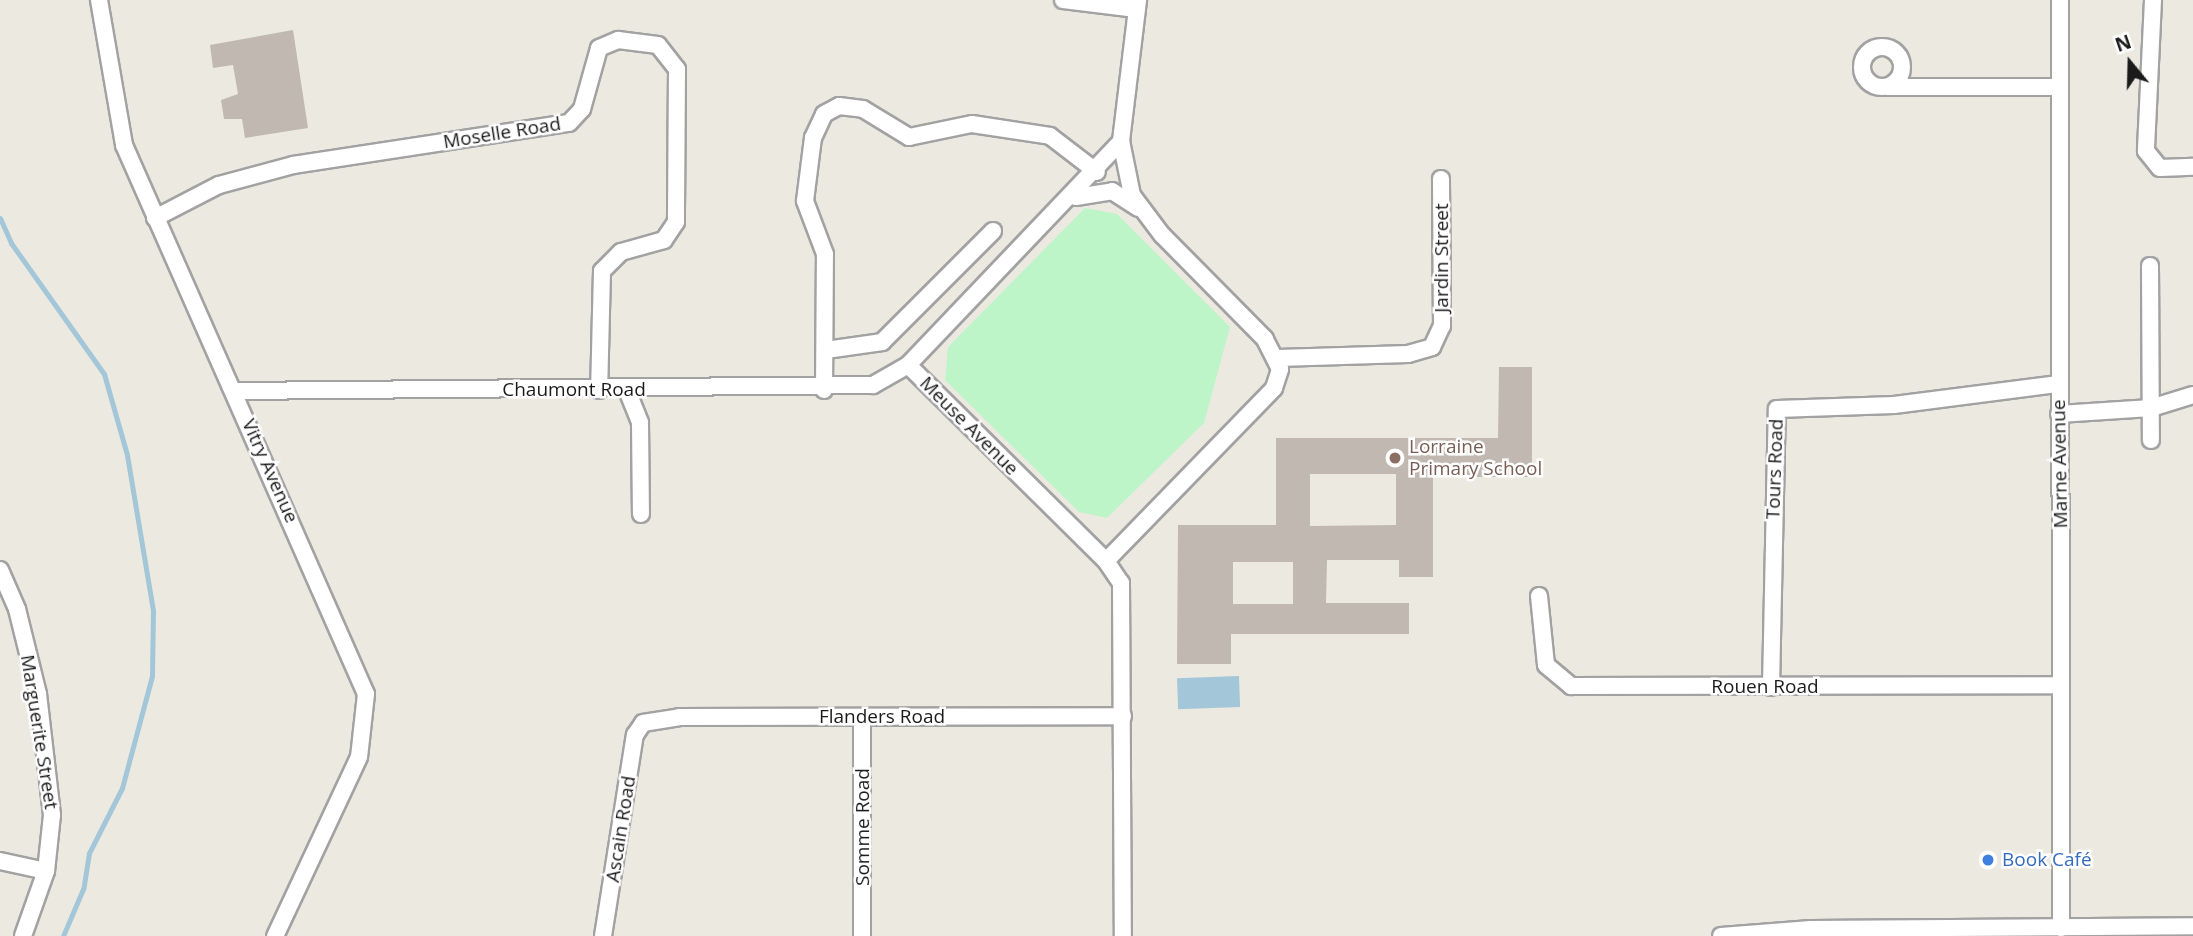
<!DOCTYPE html>
<meta charset="utf-8">
<style>
body{margin:0}
#map{position:relative;width:2193px;height:936px;overflow:hidden;background:#ece9e1;font-family:"Open Sans",sans-serif}
div>[style]{position:absolute}
.park>*{inset:0;background:#bef5c8}
.water>*{inset:0;background:#a3c7d8;transform-origin:0 0}
.stream>*{height:5px;margin:-2.5px;padding:0 2.5px;transform-origin:2.5px;border-radius:2.5px;background:#a3c7d8}
.building>*{inset:0;background:#c0b8b1}
.roads{filter:drop-shadow(2px 0 #a2a2a2) drop-shadow(-2px 0 #a2a2a2) drop-shadow(0 2px #a2a2a2) drop-shadow(0 -2px #a2a2a2)}
.street>*{height:16px;margin:-8px;padding:0 8px;transform-origin:8px;border-radius:8px;background:#fff}
.street>.ring{margin:-8px;padding:0;box-sizing:content-box;background:none;border:16px solid #fff;border-radius:50%}
.dots>*{width:19px;height:19px;translate:-50% -50%;box-sizing:border-box;border:4px solid #fff;border-radius:50%}
span{translate:-50% -50%;white-space:nowrap;text-align:center;line-height:1.15;-webkit-text-stroke:5px #fff;paint-order:stroke}
.street-label{font-size:19px;color:#1b1b1b}
.education-label{font-size:19px;color:#785e54}
.left{translate:0 -50%;text-align:left}
.shop-label{font-size:19px;color:#366cbe}
.north{position:absolute;left:2095px;top:28px;width:70px;height:70px;-webkit-text-stroke:5px #fff;paint-order:stroke;rotate:341deg;font-size:19px;font-weight:700;line-height:28px;text-align:center;color:#1b1b1b}
.north::after{content:'';display:block;margin:auto;width:24px;height:32px;background:#1b1b1b;clip-path:polygon(50% 0,100% 100%,50% 72%,0 100%)}
</style>
<div id="map">
<div class="park">
<i style="clip-path:polygon(1085px 208px,1117px 214px,1230px 327px,1204px 423px,1107px 518px,1079px 512px,945px 380px,948px 347px)"></i>
</div>
<div class="water">
<i style="left:1239px;top:676px;width:31px;height:62px;rotate:88deg"></i>
</div>
<div class="stream">
<i style="left:0;top:218px;width:27px;rotate:66deg"></i>
<i style="left:11px;top:243px;width:161px;rotate:54.6deg"></i>
<i style="left:104px;top:374px;width:84px;rotate:74.1deg"></i>
<i style="left:127px;top:455px;width:158px;rotate:80.5deg"></i>
<i style="left:153px;top:611px;width:65px;rotate:90.9deg"></i>
<i style="left:152px;top:676px;width:116px;rotate:105deg"></i>
<i style="left:122px;top:788px;width:73px;rotate:116.9deg"></i>
<i style="left:89px;top:853px;width:36px;rotate:99deg"></i>
<i style="left:83px;top:889px;width:51px;rotate:113.1deg"></i>
</div>
<div class="building">
<i style="clip-path:polygon(293px 30px,308px 128px,245px 138px,242px 119px,224px 119px,221px 100px,238px 94px,233px 65px,213px 68px,210px 45px)"></i>
<i style="clip-path:polygon(evenodd,1499px 367px,1532px 367px,1532px 477px,1433px 477px,1433px 577px,1399px 577px,1399px 560px,1327px 560px,1326px 603px,1409px 603px,1409px 634px,1231px 634px,1231px 664px,1177px 664px,1178px 525px,1276px 525px,1276px 438px,1498px 438px,1499px 367px,1310px 474px,1396px 474px,1396px 525px,1310px 526px,1310px 474px,1499px 367px,1233px 562px,1293px 562px,1293px 604px,1233px 604px,1233px 562px)"></i>
</div>
<div class="roads">
<div class="street">
<i style="left:99px;top:0;width:147px;rotate:80.2deg"></i>
<i style="left:124px;top:145px;width:600px;rotate:66.21deg"></i>
<i style="left:366px;top:694px;width:63px;rotate:96.3deg"></i>
<i style="left:359px;top:757px;width:198px;rotate:115.1deg"></i>
<i style="left:1063px;top:0;width:74px;rotate:7deg"></i>
<i style="left:2060px;top:0;width:928px;rotate:89.94deg"></i>
<i style="left:2153px;top:0;width:151px;rotate:92.7deg"></i>
<i style="left:2146px;top:151px;width:22px;rotate:51deg"></i>
<i style="left:2160px;top:168px;width:33px;rotate:-2deg"></i>
<i class="ring" style="left:1862px;top:47px;width:24px;height:24px"></i>
<i style="left:1888px;top:87px;width:172px"></i>
<i style="left:1076px;top:197px;width:36px;rotate:-9deg"></i>
<i style="left:1112px;top:191px;width:31px;rotate:33deg"></i>
<i style="left:155px;top:218px;width:72px;rotate:-27.3deg"></i>
<i style="left:219px;top:185px;width:77px;rotate:-15.1deg"></i>
<i style="left:293px;top:165px;width:279px;rotate:-8.7deg"></i>
<i style="left:569px;top:123px;width:19px;rotate:-47deg"></i>
<i style="left:582px;top:109px;width:63px;rotate:-74.4deg"></i>
<i style="left:599px;top:48px;width:21px;rotate:-23deg"></i>
<i style="left:618px;top:40px;width:40px;rotate:7.1deg"></i>
<i style="left:658px;top:45px;width:31px;rotate:52deg"></i>
<i style="left:677px;top:69px;width:153px;rotate:90.4deg"></i>
<i style="left:676px;top:222px;width:22px;rotate:124deg"></i>
<i style="left:664px;top:240px;width:45px;rotate:164.4deg"></i>
<i style="left:621px;top:252px;width:27px;rotate:135deg"></i>
<i style="left:602px;top:271px;width:119px;rotate:91.4deg"></i>
<i style="left:2150px;top:266px;width:174px;rotate:89.7deg"></i>
<i style="left:826px;top:350px;width:57px;rotate:-8.1deg"></i>
<i style="left:882px;top:342px;width:157px;rotate:-45deg"></i>
<i style="left:1278px;top:358px;width:130px;rotate:-1.8deg"></i>
<i style="left:1408px;top:354px;width:25px;rotate:-16deg"></i>
<i style="left:1432px;top:347px;width:23px;rotate:-65deg"></i>
<i style="left:1442px;top:326px;width:147px;rotate:-90.4deg"></i>
<i style="left:908px;top:365px;width:279px;rotate:44.7deg"></i>
<i style="left:1106px;top:561px;width:27px;rotate:56deg"></i>
<i style="left:1121px;top:583px;width:353px;rotate:89.7deg"></i>
<i style="left:627px;top:390px;width:35px;rotate:68deg"></i>
<i style="left:640px;top:423px;width:91px;rotate:89.4deg"></i>
<i style="left:824px;top:390px;width:136px;rotate:-89.6deg"></i>
<i style="left:825px;top:254px;width:57px;rotate:-110.7deg"></i>
<i style="left:805px;top:201px;width:64px;rotate:-82.8deg"></i>
<i style="left:813px;top:138px;width:26px;rotate:-65deg"></i>
<i style="left:824px;top:114px;width:17px;rotate:-28deg"></i>
<i style="left:839px;top:106px;width:24px;rotate:7deg"></i>
<i style="left:863px;top:109px;width:54px;rotate:31.3deg"></i>
<i style="left:909px;top:137px;width:64px;rotate:-11.7deg"></i>
<i style="left:972px;top:124px;width:79px;rotate:8.7deg"></i>
<i style="left:1050px;top:136px;width:59px;rotate:37.5deg"></i>
<i style="left:235px;top:391px;width:638px;rotate:-0.54deg"></i>
<i style="left:873px;top:385px;width:40px;rotate:-29.7deg"></i>
<i style="left:908px;top:365px;width:309px;rotate:-46.4deg"></i>
<i style="left:2059px;top:414px;width:92px;rotate:-3.7deg"></i>
<i style="left:2151px;top:408px;width:44px;rotate:-17.2deg"></i>
<i style="left:1106px;top:561px;width:241px;rotate:-45.8deg"></i>
<i style="left:1274px;top:388px;width:20px;rotate:-72deg"></i>
<i style="left:1280px;top:369px;width:34px;rotate:-117deg"></i>
<i style="left:1265px;top:339px;width:146px;rotate:-134.7deg"></i>
<i style="left:1162px;top:235px;width:50px;rotate:-126.9deg"></i>
<i style="left:1132px;top:195px;width:55px;rotate:-101.5deg"></i>
<i style="left:1121px;top:141px;width:142px;rotate:-83.1deg"></i>
<i style="left:0;top:570px;width:43px;rotate:66.4deg"></i>
<i style="left:17px;top:609px;width:88px;rotate:76.1deg"></i>
<i style="left:38px;top:694px;width:122px;rotate:83.4deg"></i>
<i style="left:52px;top:815px;width:56px;rotate:96.1deg"></i>
<i style="left:46px;top:871px;width:69px;rotate:109.5deg"></i>
<i style="left:1539px;top:596px;width:69px;rotate:84.2deg"></i>
<i style="left:1546px;top:665px;width:33px;rotate:40deg"></i>
<i style="left:1571px;top:686px;width:490px;rotate:-0.1deg"></i>
<i style="left:1771px;top:687px;width:278px;rotate:-88.8deg"></i>
<i style="left:1777px;top:409px;width:117px;rotate:-2deg"></i>
<i style="left:1894px;top:405px;width:166px;rotate:-7.3deg"></i>
<i style="left:862px;top:717px;width:219px;rotate:90deg"></i>
<i style="left:0;top:861px;width:47px;rotate:12.3deg"></i>
<i style="left:603px;top:936px;width:204px;rotate:-81deg"></i>
<i style="left:635px;top:735px;width:14px;rotate:-56deg"></i>
<i style="left:643px;top:723px;width:36px;rotate:-9deg"></i>
<i style="left:679px;top:717px;width:444px;rotate:-0.1deg"></i>
<i style="left:1721px;top:936px;width:90px;rotate:-4.4deg"></i>
<i style="left:1811px;top:929px;width:382px;rotate:-0.4deg"></i>
</div>
</div>
<div class="dots">
<i style="left:1395px;top:458px;background:#8d6e63"></i>
<i style="left:1988px;top:860px;background:#3f7fe0"></i>
</div>
<div class="street-label">
<span style="left:502px;top:133px;rotate:-9deg">Moselle Road</span>
<span style="left:1442px;top:258px;rotate:-90deg">Jardin Street</span>
<span style="left:574px;top:390px">Chaumont Road</span>
<span style="left:969px;top:426px;rotate:45deg">Meuse Avenue</span>
<span style="left:2060px;top:464px;rotate:-91deg">Marne Avenue</span>
<span style="left:1775px;top:469px;rotate:-88deg">Tours Road</span>
<span style="left:270px;top:471px;rotate:66deg">Vitry Avenue</span>
<span style="left:1765px;top:687px">Rouen Road</span>
<span style="left:882px;top:717px">Flanders Road</span>
<span style="left:39px;top:732px;rotate:81deg">Marguerite Street</span>
<span style="left:863px;top:827px;rotate:-90deg">Somme Road</span>
<span style="left:621px;top:829px;rotate:-81deg">Ascain Road</span>
</div>
<div class="education-label">
<span class="left" style="left:1409px;top:458px">Lorraine<br>Primary School</span>
</div>
<div class="shop-label">
<span class="left" style="left:2002px;top:860px">Book Café</span>
</div>
<div class="north">N</div>
</div>
